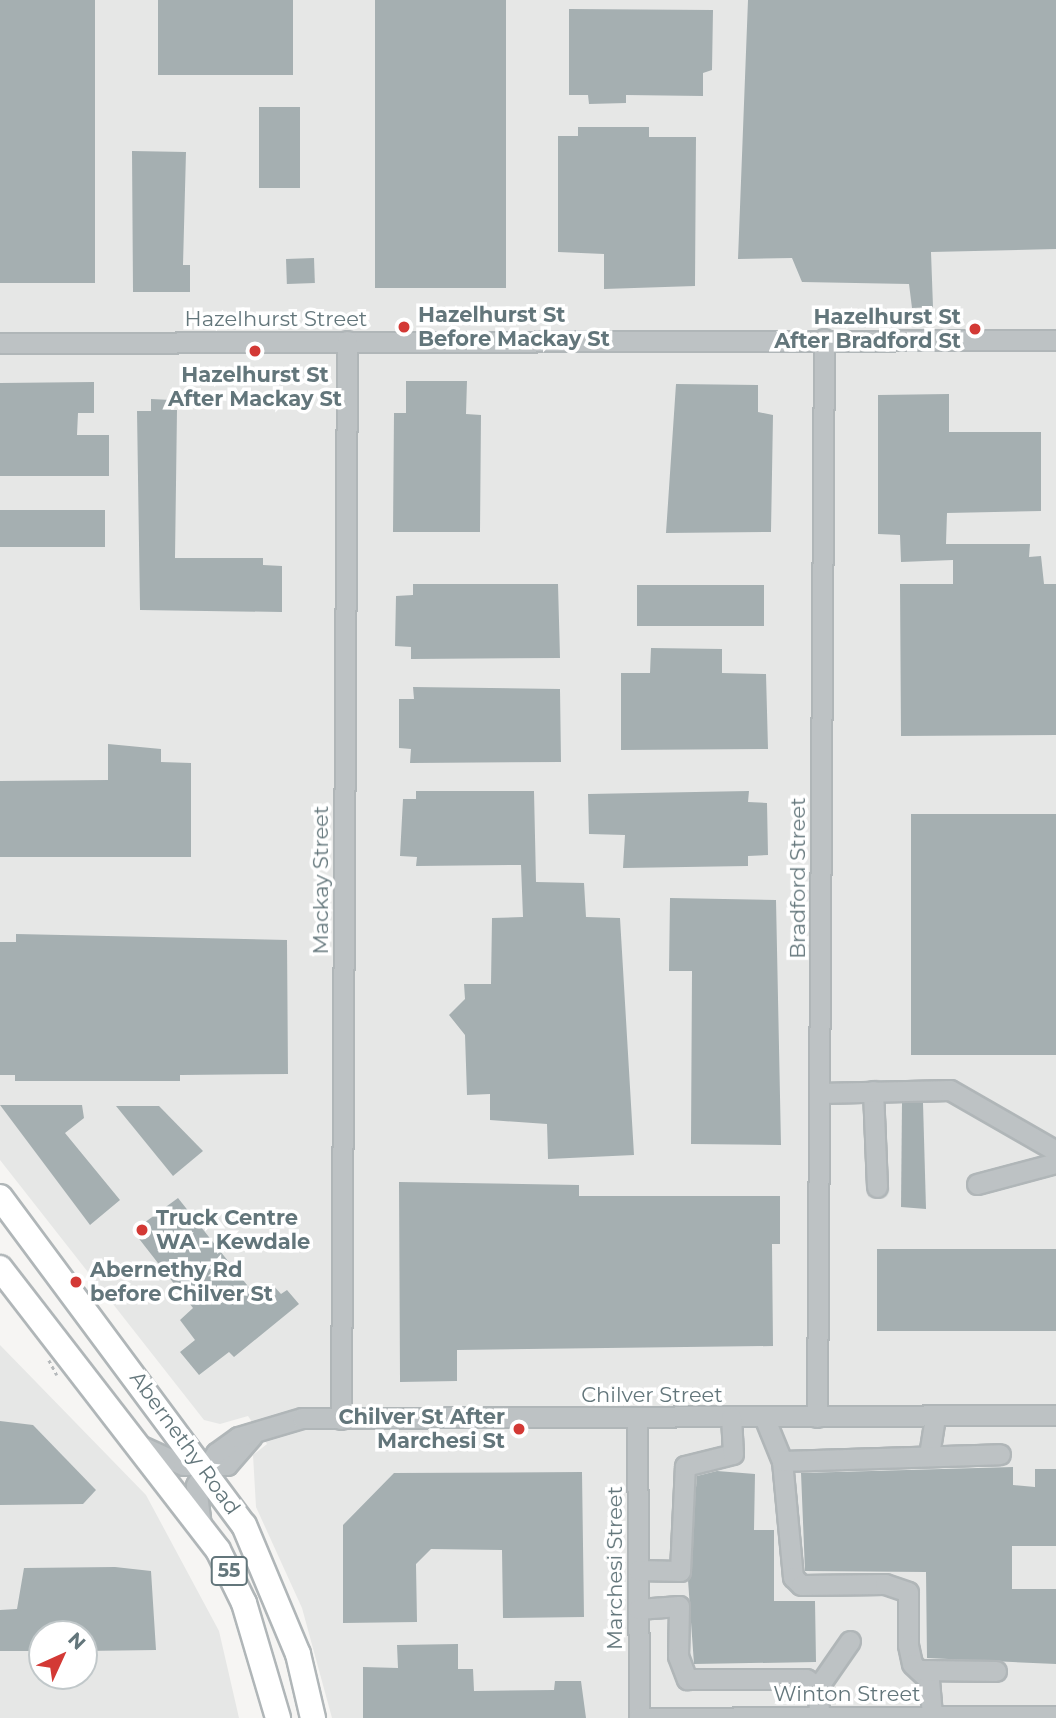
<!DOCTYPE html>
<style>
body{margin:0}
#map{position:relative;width:1056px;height:1718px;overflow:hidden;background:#f6f5f3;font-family:Montserrat,sans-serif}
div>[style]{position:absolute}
.built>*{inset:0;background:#e6e7e6}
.building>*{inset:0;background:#a5afb1;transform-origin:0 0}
.path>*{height:2.5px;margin-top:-1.25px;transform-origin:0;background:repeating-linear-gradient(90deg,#b5b9bb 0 3.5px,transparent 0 7px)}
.roads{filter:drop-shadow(2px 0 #b0b6b8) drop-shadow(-2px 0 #b0b6b8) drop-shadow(0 2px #b0b6b8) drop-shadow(0 -2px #b0b6b8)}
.minor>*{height:19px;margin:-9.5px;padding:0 9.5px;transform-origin:9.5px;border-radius:9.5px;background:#bdc2c4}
.major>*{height:24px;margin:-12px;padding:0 12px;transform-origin:12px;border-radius:12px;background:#fff}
.dots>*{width:19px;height:19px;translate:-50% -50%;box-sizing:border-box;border:4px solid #fff;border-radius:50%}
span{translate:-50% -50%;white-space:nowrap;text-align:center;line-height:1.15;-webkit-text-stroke:7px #fff;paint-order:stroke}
.shield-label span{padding:2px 5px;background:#fff;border:2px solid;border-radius:5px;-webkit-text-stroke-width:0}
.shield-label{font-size:19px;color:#63767b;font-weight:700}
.poi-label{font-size:21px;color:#63767b;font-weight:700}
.left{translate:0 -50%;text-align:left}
.right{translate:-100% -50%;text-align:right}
.street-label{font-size:21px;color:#63767b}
.north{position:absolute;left:28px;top:1620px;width:70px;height:70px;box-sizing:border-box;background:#fff;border:2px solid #c1c8ca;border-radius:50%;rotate:45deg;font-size:19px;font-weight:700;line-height:28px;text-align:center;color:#63767b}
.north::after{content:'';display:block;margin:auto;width:24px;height:32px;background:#d33935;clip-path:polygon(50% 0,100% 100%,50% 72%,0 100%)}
</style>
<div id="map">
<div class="built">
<i style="clip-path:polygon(0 0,1056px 0,1056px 1718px,332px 1718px,302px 1608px,256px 1507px,253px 1455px,267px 1444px,248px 1416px,220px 1424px,204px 1420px,0 1160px)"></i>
<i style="clip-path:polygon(evenodd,0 1345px,146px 1495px,219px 1631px,239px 1718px,0 1718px,0 1345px,42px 1634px,84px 1634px,84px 1676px,42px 1676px,42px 1634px)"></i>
</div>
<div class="building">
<i style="left:0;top:0;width:95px;height:283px"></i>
<i style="left:158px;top:0;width:135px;height:75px"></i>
<i style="left:375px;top:0;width:131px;height:288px"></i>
<i style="clip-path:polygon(748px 0,1056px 0,1056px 249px,931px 252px,933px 307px,912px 308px,909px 284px,802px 282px,792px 258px,738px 259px)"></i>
<i style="clip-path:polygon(569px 9px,713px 10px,712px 70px,703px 73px,703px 96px,626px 95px,626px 103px,589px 104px,588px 95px,569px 95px)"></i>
<i style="left:259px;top:107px;width:41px;height:81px"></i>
<i style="clip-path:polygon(578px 127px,649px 127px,649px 137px,696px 137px,695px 286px,604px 289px,604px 254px,558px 252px,558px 136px,578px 136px)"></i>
<i style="clip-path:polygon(132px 151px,186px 152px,183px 265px,190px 265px,190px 292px,133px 292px)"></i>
<i style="left:314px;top:258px;width:25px;height:28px;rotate:88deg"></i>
<i style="clip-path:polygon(406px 381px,467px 381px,466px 414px,481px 415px,480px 532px,393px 532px,394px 413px,406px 413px)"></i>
<i style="clip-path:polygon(94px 382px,94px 413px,78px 413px,77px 435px,109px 435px,109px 476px,0 476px,0 383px)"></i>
<i style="clip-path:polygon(676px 384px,758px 385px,758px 412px,773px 415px,771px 532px,666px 533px)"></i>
<i style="clip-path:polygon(949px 394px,949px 432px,1041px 432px,1041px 511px,947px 513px,946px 544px,1030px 544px,1029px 557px,1041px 556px,1044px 584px,1056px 584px,1056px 735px,901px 736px,900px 584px,953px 584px,953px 560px,901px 562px,900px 535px,878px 534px,878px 395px)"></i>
<i style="clip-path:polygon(151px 399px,171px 400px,171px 410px,177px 410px,175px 558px,263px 558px,263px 565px,282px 566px,282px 612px,140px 610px,137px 411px,151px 411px)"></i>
<i style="left:0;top:510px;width:105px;height:37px"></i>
<i style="clip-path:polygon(413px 584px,558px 584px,560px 658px,411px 659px,411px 647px,395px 646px,396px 596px,413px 595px)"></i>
<i style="left:637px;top:585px;width:127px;height:41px"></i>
<i style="clip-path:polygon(651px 648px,722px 649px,722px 673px,766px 674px,768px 749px,621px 750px,621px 673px,650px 673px)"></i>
<i style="clip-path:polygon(413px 687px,560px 689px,561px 762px,410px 763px,411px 749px,399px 748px,399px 699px,414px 699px)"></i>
<i style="clip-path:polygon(108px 744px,161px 749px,161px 762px,191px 763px,191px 857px,0 857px,0 781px,108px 780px)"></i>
<i style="clip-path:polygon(416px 791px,534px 791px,536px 882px,584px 883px,586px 917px,620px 918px,634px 1155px,548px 1159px,547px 1124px,490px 1120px,490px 1094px,467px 1095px,465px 1035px,449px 1015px,465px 999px,464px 984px,491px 984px,492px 918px,523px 917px,521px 865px,416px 866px,417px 857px,400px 856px,403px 799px,416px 799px)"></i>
<i style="clip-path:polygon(749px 791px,748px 802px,767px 803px,768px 855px,748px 856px,748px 866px,623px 868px,625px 835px,589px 834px,588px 794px)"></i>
<i style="left:911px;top:814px;width:145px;height:241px"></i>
<i style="clip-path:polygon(670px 898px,776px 900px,781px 1145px,691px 1144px,692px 971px,669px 971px)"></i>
<i style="clip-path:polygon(16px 934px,287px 940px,288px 1074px,180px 1075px,180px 1081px,15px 1081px,15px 1075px,0 1075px,0 942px,16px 942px)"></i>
<i style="clip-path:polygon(902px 1103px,923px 1103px,926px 1209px,901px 1207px)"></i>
<i style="clip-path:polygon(0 1105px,82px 1105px,84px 1118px,65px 1133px,120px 1200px,90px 1225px)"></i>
<i style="clip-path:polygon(116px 1106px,159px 1106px,203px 1151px,173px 1176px)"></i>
<i style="clip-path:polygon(399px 1182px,579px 1185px,579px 1196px,780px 1196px,780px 1244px,772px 1244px,773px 1346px,457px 1350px,457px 1381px,400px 1382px)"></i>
<i style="clip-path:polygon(178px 1198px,251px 1290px,258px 1284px,263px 1292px,272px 1284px,281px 1294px,287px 1290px,299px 1304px,234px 1357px,229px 1352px,199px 1375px,180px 1352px,195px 1340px,180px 1320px,193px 1308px,133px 1231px)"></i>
<i style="left:877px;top:1249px;width:179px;height:82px"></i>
<i style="clip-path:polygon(0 1421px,33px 1425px,96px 1490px,83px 1504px,0 1505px)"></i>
<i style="clip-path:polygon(1013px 1467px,1013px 1485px,1035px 1487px,1035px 1469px,1056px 1469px,1056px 1546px,1012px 1546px,1012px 1589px,1056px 1589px,1056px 1664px,927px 1658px,926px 1572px,805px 1571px,801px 1473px)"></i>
<i style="clip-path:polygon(717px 1471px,755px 1474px,754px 1530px,774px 1530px,774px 1601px,815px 1601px,816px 1662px,694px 1664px,688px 1580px,697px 1476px)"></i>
<i style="clip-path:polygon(582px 1472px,584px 1617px,503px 1618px,502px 1550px,431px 1549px,416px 1564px,417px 1622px,343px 1623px,343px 1525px,394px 1473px)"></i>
<i style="clip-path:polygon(115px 1567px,151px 1571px,156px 1650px,84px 1651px,84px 1634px,42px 1634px,42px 1651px,0 1651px,0 1610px,17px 1609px,24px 1568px)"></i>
<i style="clip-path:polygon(458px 1644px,458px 1669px,473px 1669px,474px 1691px,554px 1690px,555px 1681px,581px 1681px,586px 1718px,363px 1718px,363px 1667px,398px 1668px,397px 1645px)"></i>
</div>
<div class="path">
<i style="left:49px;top:1360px;width:17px;rotate:62deg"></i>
</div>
<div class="roads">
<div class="minor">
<i style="left:0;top:343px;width:1056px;rotate:-0.16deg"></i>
<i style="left:873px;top:1091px;width:96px;rotate:87.6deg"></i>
<i style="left:819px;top:1093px;width:131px;rotate:-1.3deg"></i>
<i style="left:950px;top:1090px;width:122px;rotate:29.9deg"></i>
<i style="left:977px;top:1184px;width:82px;rotate:-14.9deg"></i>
<i style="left:637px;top:1417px;width:301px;rotate:89.6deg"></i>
<i style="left:764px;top:1417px;width:48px;rotate:67.8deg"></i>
<i style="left:782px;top:1461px;width:117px;rotate:84.6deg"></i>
<i style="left:793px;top:1577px;width:11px;rotate:45deg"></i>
<i style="left:801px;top:1585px;width:84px;rotate:-0.7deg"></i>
<i style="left:885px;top:1584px;width:24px;rotate:19deg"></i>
<i style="left:908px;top:1592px;width:53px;rotate:90deg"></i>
<i style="left:908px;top:1645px;width:19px;rotate:78deg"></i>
<i style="left:912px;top:1664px;width:23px;rotate:43deg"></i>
<i style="left:929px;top:1680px;width:37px;rotate:85deg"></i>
<i style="left:817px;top:1417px;width:1078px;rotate:-89.63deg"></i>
<i style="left:341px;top:1419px;width:1078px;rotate:-89.68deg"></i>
<i style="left:139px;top:1445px;width:48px;rotate:24.4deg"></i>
<i style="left:183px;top:1465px;width:44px"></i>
<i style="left:227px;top:1465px;width:38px;rotate:-49deg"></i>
<i style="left:929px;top:1455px;width:39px;rotate:-81deg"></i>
<i style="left:782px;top:1461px;width:218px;rotate:-1.8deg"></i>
<i style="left:201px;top:1526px;width:41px;rotate:-97deg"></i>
<i style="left:196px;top:1485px;width:38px;rotate:-58deg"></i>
<i style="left:216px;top:1453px;width:27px;rotate:-36deg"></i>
<i style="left:238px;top:1437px;width:67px;rotate:-16.5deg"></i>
<i style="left:302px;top:1418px;width:754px;rotate:-0.23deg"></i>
<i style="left:638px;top:1570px;width:42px;rotate:1.4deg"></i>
<i style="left:680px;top:1571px;width:105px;rotate:-87.3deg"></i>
<i style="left:685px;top:1466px;width:49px;rotate:-14deg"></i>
<i style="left:733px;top:1454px;width:37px;rotate:-93deg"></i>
<i style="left:638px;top:1609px;width:41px;rotate:-4.2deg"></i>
<i style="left:679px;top:1606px;width:50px;rotate:91.1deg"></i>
<i style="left:678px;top:1656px;width:25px;rotate:69deg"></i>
<i style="left:687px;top:1679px;width:119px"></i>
<i style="left:806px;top:1679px;width:14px;rotate:34deg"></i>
<i style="left:818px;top:1687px;width:30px;rotate:88deg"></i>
<i style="left:921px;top:1670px;width:75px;rotate:0.8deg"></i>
<i style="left:818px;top:1687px;width:56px;rotate:-55.2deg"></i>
<i style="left:639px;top:1718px;width:417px;rotate:-0.3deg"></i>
</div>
<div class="major">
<i style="left:0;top:1197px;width:409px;rotate:53.4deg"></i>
<i style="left:244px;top:1525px;width:140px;rotate:67.3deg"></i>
<i style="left:298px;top:1654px;width:66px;rotate:76.8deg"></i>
<i style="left:0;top:1268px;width:356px;rotate:52.3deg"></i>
<i style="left:218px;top:1550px;width:59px;rotate:63.9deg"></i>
<i style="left:244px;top:1603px;width:120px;rotate:73.5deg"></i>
</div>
</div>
<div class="dots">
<i style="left:404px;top:327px;background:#d33935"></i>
<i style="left:975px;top:329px;background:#d33935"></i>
<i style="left:255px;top:351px;background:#d33935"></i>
<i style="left:142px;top:1230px;background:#d33935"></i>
<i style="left:76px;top:1282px;background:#d33935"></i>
<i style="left:519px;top:1429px;background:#d33935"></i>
</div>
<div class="shield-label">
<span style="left:229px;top:1571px">55</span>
</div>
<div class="poi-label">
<span class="left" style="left:418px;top:327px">Hazelhurst St<br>Before Mackay St</span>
<span class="right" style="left:961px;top:329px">Hazelhurst St<br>After Bradford St</span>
<span style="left:255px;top:387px">Hazelhurst St<br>After Mackay St</span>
<span class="left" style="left:156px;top:1230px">Truck Centre<br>WA - Kewdale</span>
<span class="left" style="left:90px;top:1282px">Abernethy Rd<br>before Chilver St</span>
<span class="right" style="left:505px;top:1429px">Chilver St After<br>Marchesi St</span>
</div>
<div class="street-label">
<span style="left:276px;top:319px">Hazelhurst Street</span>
<span style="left:798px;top:878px;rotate:-90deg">Bradford Street</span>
<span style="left:321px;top:880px;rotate:-90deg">Mackay Street</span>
<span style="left:652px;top:1395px">Chilver Street</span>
<span style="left:185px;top:1443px;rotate:54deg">Abernethy Road</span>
<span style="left:615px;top:1568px;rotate:-90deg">Marchesi Street</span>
<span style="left:847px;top:1694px">Winton Street</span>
</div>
<div class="north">N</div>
</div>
